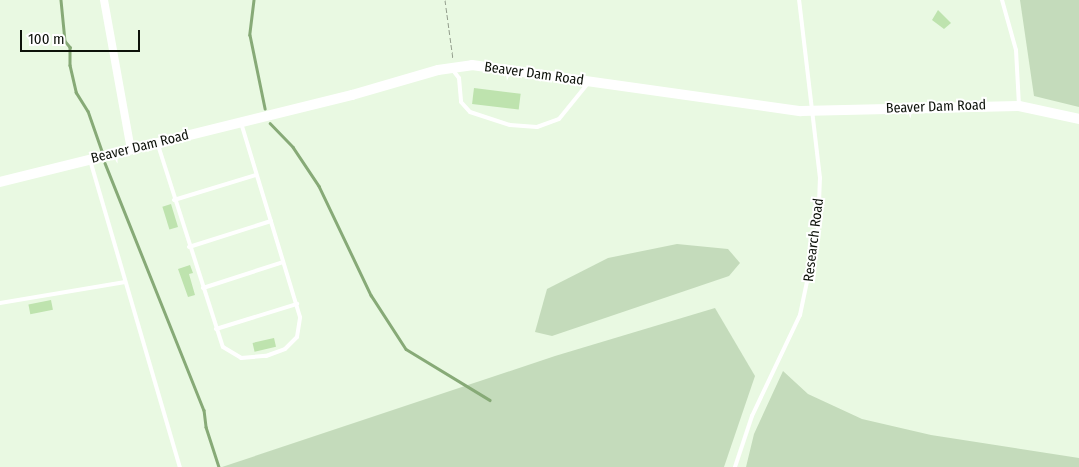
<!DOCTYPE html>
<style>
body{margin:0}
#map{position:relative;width:1079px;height:467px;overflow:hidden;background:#e9f9e2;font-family:"Fira Sans Condensed",sans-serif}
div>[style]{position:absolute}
.green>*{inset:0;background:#c4dbbb}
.stream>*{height:2.5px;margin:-1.25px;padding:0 1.25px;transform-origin:1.25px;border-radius:1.25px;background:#87aa77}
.building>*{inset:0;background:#bee3ae;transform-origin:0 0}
.path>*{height:1px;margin-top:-0.5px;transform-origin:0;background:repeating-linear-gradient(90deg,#919c8b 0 5px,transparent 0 7.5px)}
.service>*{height:4px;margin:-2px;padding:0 2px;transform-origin:2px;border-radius:2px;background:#fff}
.minor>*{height:8px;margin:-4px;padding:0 4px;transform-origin:4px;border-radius:4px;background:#fff}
.tertiary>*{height:10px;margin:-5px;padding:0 5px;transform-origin:5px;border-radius:5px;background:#fff}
span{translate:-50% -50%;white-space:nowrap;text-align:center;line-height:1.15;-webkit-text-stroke:4px #fff;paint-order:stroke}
.street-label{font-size:14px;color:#0d120a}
.scale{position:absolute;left:20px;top:30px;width:120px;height:22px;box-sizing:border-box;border:2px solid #0d120a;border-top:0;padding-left:6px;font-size:15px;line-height:18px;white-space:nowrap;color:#0d120a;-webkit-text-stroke:4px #fff;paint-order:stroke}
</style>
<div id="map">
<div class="green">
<i style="clip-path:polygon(1020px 0,1079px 0,1079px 107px,1034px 96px)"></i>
<i style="clip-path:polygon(677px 244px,728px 249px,740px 263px,729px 276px,552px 336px,535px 332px,547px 289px,608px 258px)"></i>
<i style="clip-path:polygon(715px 308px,755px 376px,724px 467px,222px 467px,555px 356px)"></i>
<i style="clip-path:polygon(783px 371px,808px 394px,862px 419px,931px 435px,1079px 458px,1079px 467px,746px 467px,754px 434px)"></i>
</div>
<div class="stream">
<i style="left:61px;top:0;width:41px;rotate:84.4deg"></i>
<i style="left:65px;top:41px;width:8px;rotate:50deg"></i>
<i style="left:70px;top:47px;width:18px;rotate:90deg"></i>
<i style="left:70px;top:65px;width:28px;rotate:77deg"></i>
<i style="left:76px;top:92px;width:22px;rotate:58deg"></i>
<i style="left:88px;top:111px;width:42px;rotate:70.7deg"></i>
<i style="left:254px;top:0;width:35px;rotate:97deg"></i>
<i style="left:250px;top:35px;width:75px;rotate:78.4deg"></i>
<i style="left:270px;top:123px;width:33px;rotate:46deg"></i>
<i style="left:293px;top:147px;width:47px;rotate:56.3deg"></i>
<i style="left:319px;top:186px;width:121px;rotate:64.5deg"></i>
<i style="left:371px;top:295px;width:64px;rotate:57.1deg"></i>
<i style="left:406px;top:349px;width:98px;rotate:31.3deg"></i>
<i style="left:105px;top:163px;width:266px;rotate:68.2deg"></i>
<i style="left:204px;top:410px;width:17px;rotate:83deg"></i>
<i style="left:206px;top:427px;width:42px;rotate:72deg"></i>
</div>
<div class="building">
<i style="clip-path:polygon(938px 10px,951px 23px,944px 29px,932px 20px)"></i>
<i style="left:474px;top:88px;width:47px;height:16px;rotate:7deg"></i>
<i style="left:171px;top:204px;width:24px;height:9px;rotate:73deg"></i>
<i style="clip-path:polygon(190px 265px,193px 273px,189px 274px,195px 295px,188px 297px,178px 269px)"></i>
<i style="left:51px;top:300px;width:10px;height:23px;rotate:79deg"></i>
<i style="left:274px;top:338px;width:9px;height:22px;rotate:77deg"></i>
</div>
<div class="path">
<i style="left:445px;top:0;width:60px;rotate:82.3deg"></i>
</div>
<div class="service">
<i style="left:1002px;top:0;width:52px;rotate:74.4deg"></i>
<i style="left:1016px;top:50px;width:56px;rotate:86.9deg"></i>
<i style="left:452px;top:69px;width:11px;rotate:52deg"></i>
<i style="left:459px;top:78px;width:24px;rotate:85deg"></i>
<i style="left:461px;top:102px;width:13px;rotate:48deg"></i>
<i style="left:470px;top:112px;width:42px;rotate:18deg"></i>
<i style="left:510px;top:125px;width:27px;rotate:4deg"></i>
<i style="left:537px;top:127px;width:23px;rotate:-20deg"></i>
<i style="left:559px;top:119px;width:48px;rotate:-51deg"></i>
<i style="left:158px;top:145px;width:212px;rotate:72.2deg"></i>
<i style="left:223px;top:347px;width:21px;rotate:31deg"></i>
<i style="left:241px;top:358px;width:25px;rotate:-5deg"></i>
<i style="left:266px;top:356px;width:20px;rotate:-20deg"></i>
<i style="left:285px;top:349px;width:17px;rotate:-45deg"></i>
<i style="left:297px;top:337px;width:20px;rotate:-81deg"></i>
<i style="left:300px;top:317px;width:203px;rotate:-106.9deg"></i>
<i style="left:90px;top:160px;width:320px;rotate:73.7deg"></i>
<i style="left:174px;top:200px;width:86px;rotate:-17deg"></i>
<i style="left:189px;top:247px;width:86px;rotate:-17.6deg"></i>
<i style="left:203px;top:288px;width:84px;rotate:-18deg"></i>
<i style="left:0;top:303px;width:127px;rotate:-9.5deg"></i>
<i style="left:216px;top:329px;width:85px;rotate:-17.2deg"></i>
<i style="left:735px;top:467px;width:54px;rotate:-71.6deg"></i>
<i style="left:752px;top:416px;width:112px;rotate:-64.6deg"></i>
<i style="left:800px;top:315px;width:88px;rotate:-78.2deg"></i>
<i style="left:818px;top:229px;width:51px;rotate:-87.8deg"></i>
<i style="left:820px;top:178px;width:179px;rotate:-96.7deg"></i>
</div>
<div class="minor">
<i style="left:104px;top:0;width:152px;rotate:79.8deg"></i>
</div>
<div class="tertiary">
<i style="left:0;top:182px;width:363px;rotate:-13.9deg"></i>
<i style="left:352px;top:95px;width:90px;rotate:-16.2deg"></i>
<i style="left:438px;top:70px;width:34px;rotate:-8deg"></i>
<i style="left:472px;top:65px;width:332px;rotate:8deg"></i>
<i style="left:801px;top:111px;width:218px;rotate:-1.3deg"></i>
<i style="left:1019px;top:106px;width:61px;rotate:12.2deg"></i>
</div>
<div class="street-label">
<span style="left:534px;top:74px;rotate:8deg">Beaver Dam Road</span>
<span style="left:936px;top:107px;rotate:-2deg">Beaver Dam Road</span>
<span style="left:140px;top:147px;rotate:-14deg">Beaver Dam Road</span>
<span style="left:814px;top:240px;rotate:-83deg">Research Road</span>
</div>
<div class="scale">100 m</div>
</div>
